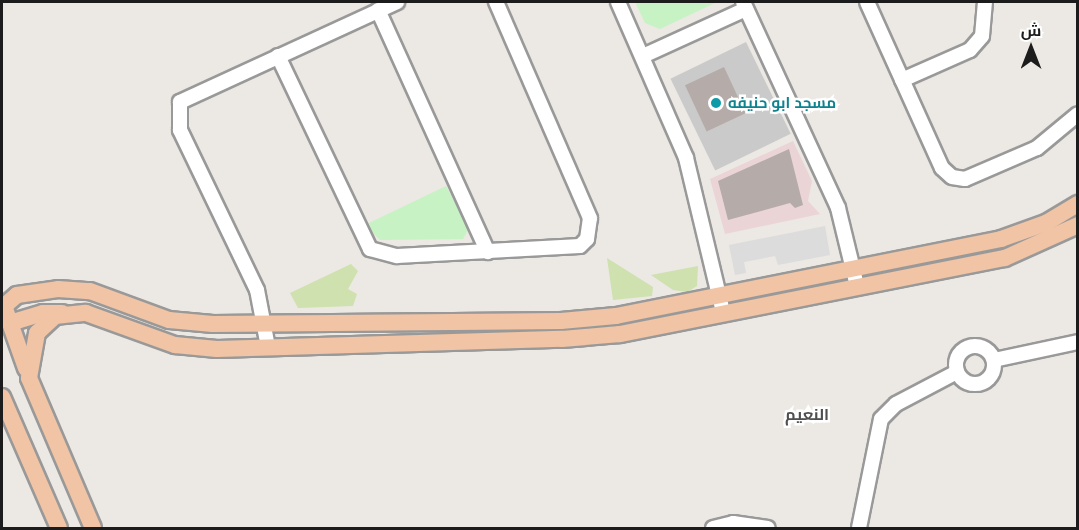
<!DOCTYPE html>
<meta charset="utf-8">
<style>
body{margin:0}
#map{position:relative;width:1079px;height:530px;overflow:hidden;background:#ece8e3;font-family:Quicksand,Cairo,sans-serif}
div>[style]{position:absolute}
.commercial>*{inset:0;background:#ebd4d6}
.religious>*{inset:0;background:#cacaca;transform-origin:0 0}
.grass>*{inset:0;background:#cee1ae}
.park>*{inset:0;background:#c7f2c4}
.parking>*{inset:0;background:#dcdcdc}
.building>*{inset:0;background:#b5aca9;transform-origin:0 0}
.roads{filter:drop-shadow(2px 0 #999) drop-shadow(-2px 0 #999) drop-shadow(0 2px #999) drop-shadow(0 -2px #999)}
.minor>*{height:14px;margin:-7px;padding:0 7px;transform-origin:7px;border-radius:7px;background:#fff}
.minor>.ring{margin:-7px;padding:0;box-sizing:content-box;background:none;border:14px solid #fff;border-radius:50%}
.major>*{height:16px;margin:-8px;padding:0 8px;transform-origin:8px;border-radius:8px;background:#f0c4a4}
.dots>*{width:16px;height:16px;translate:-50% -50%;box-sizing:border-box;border:3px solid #fff;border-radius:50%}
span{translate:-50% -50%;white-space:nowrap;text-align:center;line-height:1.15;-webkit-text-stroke:5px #fff;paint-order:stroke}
.culture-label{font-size:15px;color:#0d838f;font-weight:700}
.left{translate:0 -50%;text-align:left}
.neighbourhood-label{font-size:16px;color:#4f4f4f;font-weight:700}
.frame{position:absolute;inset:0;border:3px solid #1c1c1c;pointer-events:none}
.north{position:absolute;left:1001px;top:18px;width:60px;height:60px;-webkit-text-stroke:4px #fff;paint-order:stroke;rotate:0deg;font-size:16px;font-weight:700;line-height:24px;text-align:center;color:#1c1c1c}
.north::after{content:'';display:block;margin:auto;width:21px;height:27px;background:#1c1c1c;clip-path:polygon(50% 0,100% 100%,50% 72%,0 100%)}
</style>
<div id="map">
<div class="commercial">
<i style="clip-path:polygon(793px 141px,812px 181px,808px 201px,820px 214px,725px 234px,710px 179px)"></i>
</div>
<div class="religious">
<i style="left:746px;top:42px;width:102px;height:84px;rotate:64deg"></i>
</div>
<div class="grass">
<i style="clip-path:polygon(607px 258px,653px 287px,652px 296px,613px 300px)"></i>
<i style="clip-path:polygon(351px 264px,358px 271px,348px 289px,357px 294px,353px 306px,298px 308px,290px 293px)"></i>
<i style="clip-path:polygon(698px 266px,697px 286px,687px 292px,673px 290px,651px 275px)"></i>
</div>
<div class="park">
<i style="clip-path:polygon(635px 2px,717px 2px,660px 29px,645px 23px)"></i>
<i style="clip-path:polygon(446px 186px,469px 228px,463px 239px,380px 240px,372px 232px,369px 223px)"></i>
</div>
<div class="parking">
<i style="clip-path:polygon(825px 226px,830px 255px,778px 265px,775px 256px,744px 262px,746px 273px,735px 275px,729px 245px)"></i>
</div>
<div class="building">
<i style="left:724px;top:67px;width:51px;height:43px;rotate:65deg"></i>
<i style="clip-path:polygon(789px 149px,803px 205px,795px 208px,790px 203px,728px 220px,718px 181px)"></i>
</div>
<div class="roads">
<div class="minor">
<i style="left:618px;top:2px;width:170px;rotate:66.4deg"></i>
<i style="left:686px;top:158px;width:158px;rotate:76.5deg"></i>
<i style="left:743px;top:2px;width:227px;rotate:65.2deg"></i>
<i style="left:838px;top:208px;width:80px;rotate:76.3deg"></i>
<i style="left:867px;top:2px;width:182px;rotate:65.7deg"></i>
<i style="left:942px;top:168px;width:13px;rotate:42deg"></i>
<i style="left:952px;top:177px;width:13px;rotate:9deg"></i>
<i style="left:965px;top:179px;width:78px;rotate:-23.3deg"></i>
<i style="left:1037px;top:148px;width:53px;rotate:-39.7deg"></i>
<i style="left:378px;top:10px;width:266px;rotate:65.6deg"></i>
<i style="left:278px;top:56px;width:214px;rotate:64.5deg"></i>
<i style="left:370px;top:249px;width:28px;rotate:15deg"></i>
<i style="left:397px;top:256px;width:183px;rotate:-3.1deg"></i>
<i style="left:580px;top:246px;width:10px;rotate:-45deg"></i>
<i style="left:587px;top:239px;width:21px;rotate:-82deg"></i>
<i style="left:590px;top:218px;width:236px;rotate:-113.5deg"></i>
<i style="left:643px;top:56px;width:113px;rotate:-24.5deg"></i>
<i style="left:902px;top:80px;width:74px;rotate:-23.8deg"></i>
<i style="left:970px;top:50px;width:18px;rotate:-49deg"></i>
<i style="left:982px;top:36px;width:34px;rotate:-85deg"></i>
<i class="ring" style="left:956px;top:346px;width:24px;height:24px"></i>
<i style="left:268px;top:347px;width:58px;rotate:-100.9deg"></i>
<i style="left:257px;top:290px;width:178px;rotate:-115.7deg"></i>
<i style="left:180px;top:130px;width:28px;rotate:-90deg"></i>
<i style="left:180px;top:102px;width:239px;rotate:-24.7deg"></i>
<i style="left:994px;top:360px;width:86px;rotate:-12.1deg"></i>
<i style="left:713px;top:528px;width:21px;rotate:-14deg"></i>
<i style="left:733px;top:523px;width:35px;rotate:8deg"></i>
<i style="left:859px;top:528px;width:111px;rotate:-78.6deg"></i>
<i style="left:881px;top:419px;width:21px;rotate:-45deg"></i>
<i style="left:896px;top:404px;width:69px;rotate:-27.7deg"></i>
</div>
<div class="major">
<i style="left:4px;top:306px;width:66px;rotate:70.5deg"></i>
<i style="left:2px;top:308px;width:20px;rotate:-41deg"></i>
<i style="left:17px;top:295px;width:41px;rotate:-8.3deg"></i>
<i style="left:58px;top:289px;width:32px;rotate:4deg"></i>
<i style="left:90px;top:291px;width:84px;rotate:20.2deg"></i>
<i style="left:169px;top:320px;width:44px;rotate:5.2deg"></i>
<i style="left:213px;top:324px;width:348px;rotate:-0.5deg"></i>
<i style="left:561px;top:321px;width:55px;rotate:-5.2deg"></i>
<i style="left:616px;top:316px;width:393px;rotate:-11.3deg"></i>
<i style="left:1001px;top:239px;width:48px;rotate:-19.6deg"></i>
<i style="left:1046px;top:223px;width:37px;rotate:-31deg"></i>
<i style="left:10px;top:323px;width:34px;rotate:-17deg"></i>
<i style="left:43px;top:313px;width:19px"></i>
<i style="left:2px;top:397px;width:143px;rotate:66.5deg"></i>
<i style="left:93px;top:528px;width:163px;rotate:-113.1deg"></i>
<i style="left:29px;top:378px;width:46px;rotate:-79.9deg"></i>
<i style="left:37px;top:333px;width:25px;rotate:-43deg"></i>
<i style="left:55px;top:316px;width:31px;rotate:-6deg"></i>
<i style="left:86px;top:313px;width:95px;rotate:19.8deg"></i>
<i style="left:175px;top:345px;width:42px;rotate:5.4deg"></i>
<i style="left:217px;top:349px;width:345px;rotate:-1.7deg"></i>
<i style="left:562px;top:339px;width:58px;rotate:-4.9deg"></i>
<i style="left:620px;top:334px;width:392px;rotate:-11.2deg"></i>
<i style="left:1005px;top:258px;width:80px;rotate:-24.3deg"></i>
</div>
</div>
<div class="dots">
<i style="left:716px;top:103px;background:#0f9aa8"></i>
</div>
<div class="culture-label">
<span class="left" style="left:728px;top:103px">مسجد ابو حنيفه</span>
</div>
<div class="neighbourhood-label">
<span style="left:807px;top:414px">النعيم</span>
</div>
<div class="frame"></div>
<div class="north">ش</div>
</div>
